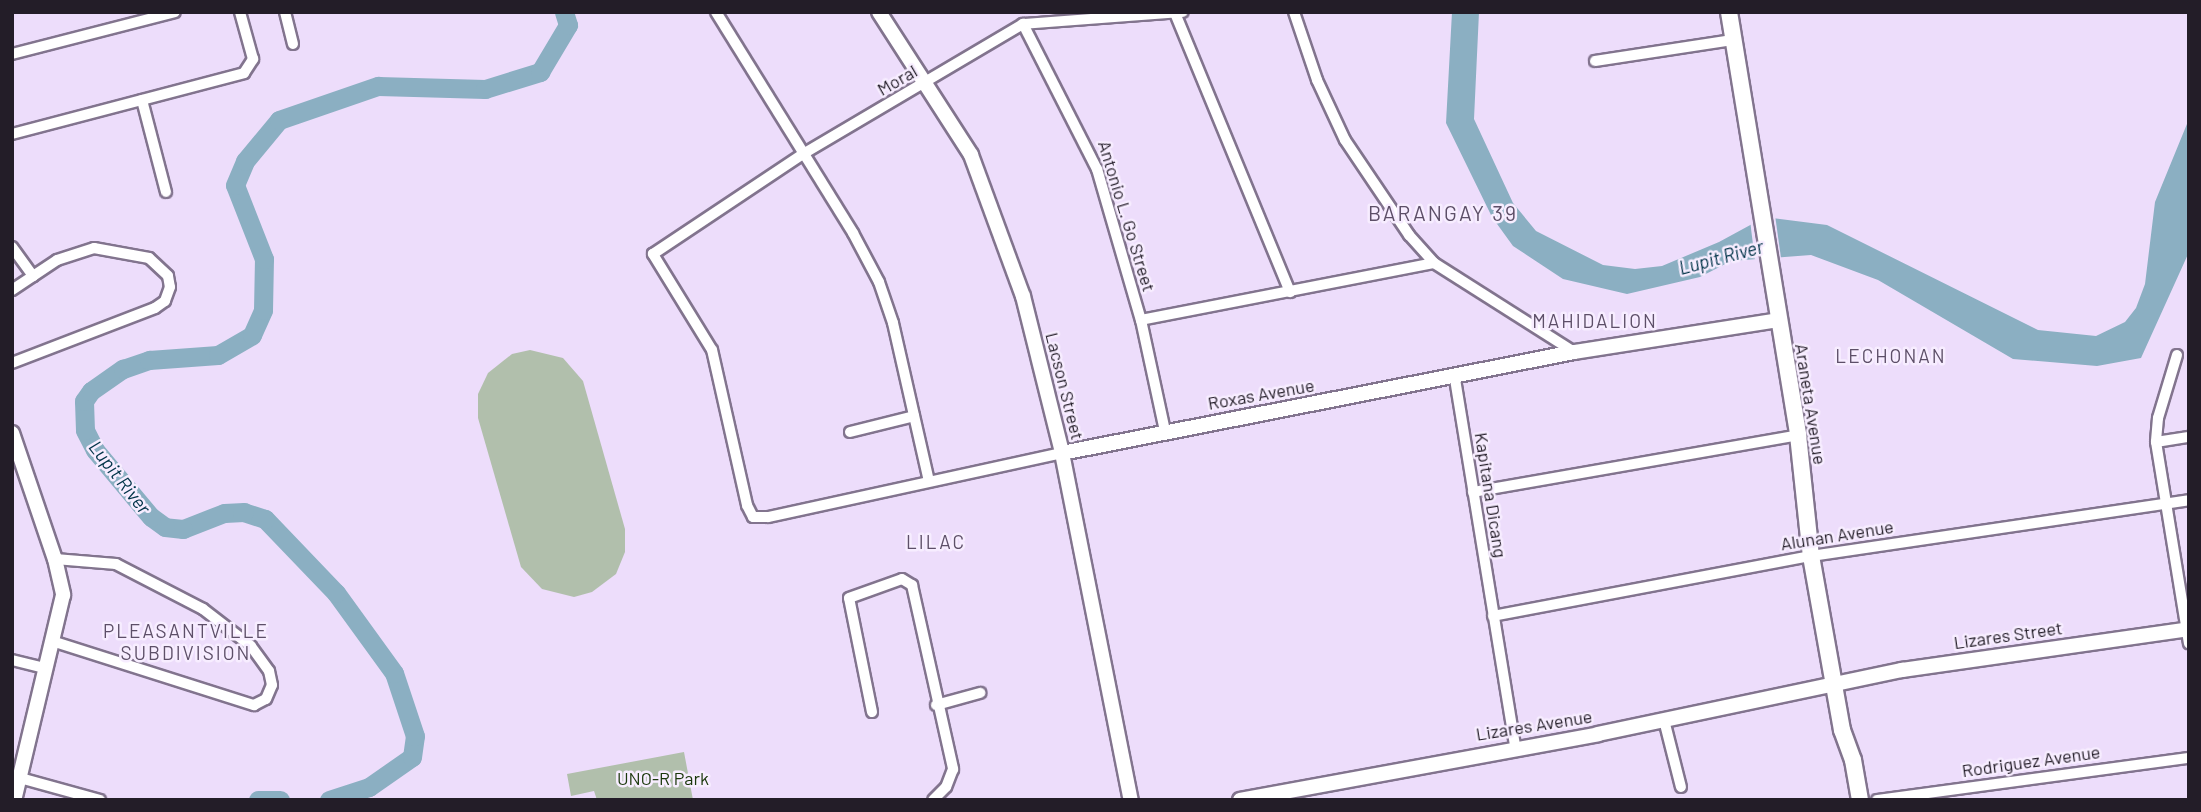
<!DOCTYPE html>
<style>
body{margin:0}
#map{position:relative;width:2201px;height:812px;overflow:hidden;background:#edddfb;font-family:Barlow,sans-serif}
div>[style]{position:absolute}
.green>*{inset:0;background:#b1bfac}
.water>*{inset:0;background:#8bafc2}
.pier>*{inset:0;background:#edddfb}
.river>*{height:19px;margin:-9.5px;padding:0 9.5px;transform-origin:9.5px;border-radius:9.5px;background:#8bafc2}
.roads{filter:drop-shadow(2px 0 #82748e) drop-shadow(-2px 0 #82748e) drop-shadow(0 2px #82748e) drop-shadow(0 -2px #82748e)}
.street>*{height:10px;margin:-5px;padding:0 5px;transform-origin:5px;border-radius:5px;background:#fff}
.secondary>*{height:14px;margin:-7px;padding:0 7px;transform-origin:7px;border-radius:7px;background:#fff}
.primary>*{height:16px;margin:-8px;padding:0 8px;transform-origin:8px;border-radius:8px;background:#fff}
span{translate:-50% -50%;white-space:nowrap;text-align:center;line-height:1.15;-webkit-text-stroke:5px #f7edff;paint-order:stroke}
.street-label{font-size:18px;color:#231d28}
.park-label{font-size:18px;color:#1a370b}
.water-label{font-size:19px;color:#003348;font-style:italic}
.neighbourhood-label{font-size:19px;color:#5d4f68;letter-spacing:2px}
.quarter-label{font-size:21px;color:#5d4f68;letter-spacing:2px}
.frame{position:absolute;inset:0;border:14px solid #231d28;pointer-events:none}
</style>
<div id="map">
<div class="green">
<i style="clip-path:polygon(530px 350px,563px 358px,583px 381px,625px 529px,625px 552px,616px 574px,592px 592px,574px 597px,542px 589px,521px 567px,478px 418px,478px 394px,488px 373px,512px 354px)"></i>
<i style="clip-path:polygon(684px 752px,693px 800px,597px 800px,594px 791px,571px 796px,567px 774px)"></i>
</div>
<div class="water">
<i style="clip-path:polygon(1452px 12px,1479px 12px,1474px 119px,1513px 203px,1536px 231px,1603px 265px,1635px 269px,1662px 266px,1719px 242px,1765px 217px,1827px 225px,2038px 330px,2096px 336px,2125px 322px,2136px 308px,2145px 284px,2155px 202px,2189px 119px,2189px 252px,2141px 358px,2097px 366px,2013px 359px,1878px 280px,1811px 255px,1731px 261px,1700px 277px,1627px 294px,1563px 279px,1513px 246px,1492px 217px,1446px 123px)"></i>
</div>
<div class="pier">
<i style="clip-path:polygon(1764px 214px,1775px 215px,1781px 258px,1755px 261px,1750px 220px)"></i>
</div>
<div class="river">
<i style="left:258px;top:800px;width:22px"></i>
<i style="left:329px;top:800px;width:42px;rotate:-18deg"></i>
<i style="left:369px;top:787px;width:52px;rotate:-34.9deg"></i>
<i style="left:412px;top:757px;width:21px;rotate:-82deg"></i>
<i style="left:415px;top:736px;width:66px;rotate:-108.4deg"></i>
<i style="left:394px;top:673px;width:99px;rotate:-125.9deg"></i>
<i style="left:336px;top:593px;width:103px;rotate:-133.8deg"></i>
<i style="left:265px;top:519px;width:22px;rotate:-162deg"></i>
<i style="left:244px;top:512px;width:20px;rotate:177deg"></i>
<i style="left:224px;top:513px;width:44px;rotate:158.7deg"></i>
<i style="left:183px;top:529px;width:18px;rotate:-174deg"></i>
<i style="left:165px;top:527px;width:17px;rotate:-144deg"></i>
<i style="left:151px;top:517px;width:87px;rotate:-129.9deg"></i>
<i style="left:95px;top:450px;width:22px;rotate:-117deg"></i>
<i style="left:85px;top:430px;width:29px;rotate:-92deg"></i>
<i style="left:84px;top:401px;width:12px;rotate:-55deg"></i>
<i style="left:91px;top:391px;width:39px;rotate:-35deg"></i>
<i style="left:123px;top:369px;width:28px;rotate:-19deg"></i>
<i style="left:149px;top:360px;width:69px;rotate:-4.1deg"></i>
<i style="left:218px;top:355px;width:39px;rotate:-30deg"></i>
<i style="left:252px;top:335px;width:27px;rotate:-66deg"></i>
<i style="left:263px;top:310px;width:51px;rotate:-88.9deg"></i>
<i style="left:264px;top:259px;width:79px;rotate:-111.4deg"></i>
<i style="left:235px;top:185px;width:26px;rotate:-67deg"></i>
<i style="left:245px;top:161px;width:53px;rotate:-50.3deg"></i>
<i style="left:279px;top:120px;width:105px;rotate:-19deg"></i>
<i style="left:378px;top:86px;width:107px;rotate:1.6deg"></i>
<i style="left:485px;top:89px;width:58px;rotate:-17.2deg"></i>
<i style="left:540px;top:72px;width:55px;rotate:-59.2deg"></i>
<i style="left:568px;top:25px;width:14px;rotate:-107deg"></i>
</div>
<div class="roads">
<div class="street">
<i style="left:285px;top:12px;width:33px;rotate:76deg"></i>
<i style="left:716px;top:12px;width:260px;rotate:58.2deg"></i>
<i style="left:853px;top:233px;width:55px;rotate:62deg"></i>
<i style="left:879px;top:282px;width:43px;rotate:71.1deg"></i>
<i style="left:893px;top:323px;width:162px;rotate:77.2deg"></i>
<i style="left:1294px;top:12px;width:72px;rotate:71.3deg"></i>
<i style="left:1317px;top:80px;width:66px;rotate:65deg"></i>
<i style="left:1345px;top:140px;width:115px;rotate:56deg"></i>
<i style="left:1409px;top:235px;width:38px;rotate:48deg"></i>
<i style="left:1434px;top:263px;width:166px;rotate:32.4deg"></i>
<i style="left:1175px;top:13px;width:302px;rotate:67.6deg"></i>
<i style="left:1023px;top:24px;width:163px;rotate:63deg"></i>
<i style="left:1097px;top:169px;width:157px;rotate:73.8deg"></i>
<i style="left:1141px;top:320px;width:114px;rotate:77.8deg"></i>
<i style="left:12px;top:54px;width:168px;rotate:-14.4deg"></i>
<i style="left:1595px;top:61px;width:139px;rotate:-8.7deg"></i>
<i style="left:142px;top:100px;width:95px;rotate:75.4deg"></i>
<i style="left:12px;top:134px;width:240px;rotate:-14.7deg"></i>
<i style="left:244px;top:73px;width:17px;rotate:-57deg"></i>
<i style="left:253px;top:59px;width:49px;rotate:-105.5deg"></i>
<i style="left:12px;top:247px;width:36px;rotate:54deg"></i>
<i style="left:12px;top:290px;width:54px;rotate:-33.7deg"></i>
<i style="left:57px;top:260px;width:39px;rotate:-18deg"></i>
<i style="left:94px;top:248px;width:56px;rotate:10.3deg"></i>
<i style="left:149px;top:258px;width:26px;rotate:43deg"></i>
<i style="left:168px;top:276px;width:11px;rotate:80deg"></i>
<i style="left:170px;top:287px;width:15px;rotate:110deg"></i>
<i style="left:165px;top:301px;width:12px;rotate:145deg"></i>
<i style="left:155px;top:308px;width:153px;rotate:159deg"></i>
<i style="left:1141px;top:320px;width:298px;rotate:-11deg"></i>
<i style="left:2177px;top:355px;width:66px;rotate:106.8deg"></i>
<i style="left:2158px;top:418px;width:24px;rotate:95deg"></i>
<i style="left:2156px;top:442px;width:204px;rotate:80.7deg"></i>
<i style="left:1455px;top:379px;width:372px;rotate:80.7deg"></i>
<i style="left:850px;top:432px;width:66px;rotate:-14deg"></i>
<i style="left:2156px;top:442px;width:33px;rotate:-9deg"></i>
<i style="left:1062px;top:453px;width:301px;rotate:167.7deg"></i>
<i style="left:768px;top:517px;width:15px;rotate:180deg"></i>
<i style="left:753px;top:517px;width:13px;rotate:-117deg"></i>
<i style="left:747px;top:505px;width:159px;rotate:-102.7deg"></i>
<i style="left:712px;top:350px;width:113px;rotate:-121.6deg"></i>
<i style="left:653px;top:254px;width:180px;rotate:-33.7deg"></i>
<i style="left:803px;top:154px;width:256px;rotate:-30.6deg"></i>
<i style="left:1023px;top:24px;width:160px;rotate:-4.3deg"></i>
<i style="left:1473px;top:492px;width:330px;rotate:-9.9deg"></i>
<i style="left:1493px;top:616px;width:324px;rotate:-10.7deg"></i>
<i style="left:1811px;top:556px;width:382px;rotate:-8.4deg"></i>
<i style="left:55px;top:642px;width:209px;rotate:17.6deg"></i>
<i style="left:254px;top:705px;width:13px;rotate:-27deg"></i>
<i style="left:266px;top:699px;width:15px;rotate:-67deg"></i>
<i style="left:272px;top:685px;width:14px;rotate:-102deg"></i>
<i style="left:269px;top:671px;width:31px;rotate:-126deg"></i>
<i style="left:251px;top:646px;width:61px;rotate:-142.4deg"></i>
<i style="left:203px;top:609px;width:98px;rotate:-152.7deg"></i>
<i style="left:116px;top:564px;width:61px;rotate:-175.3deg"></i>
<i style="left:12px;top:660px;width:36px;rotate:14deg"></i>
<i style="left:936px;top:705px;width:46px;rotate:-15.3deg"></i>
<i style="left:872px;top:712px;width:116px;rotate:-101.4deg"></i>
<i style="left:849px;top:598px;width:56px;rotate:-19.7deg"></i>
<i style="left:902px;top:579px;width:12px;rotate:31deg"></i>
<i style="left:912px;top:585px;width:189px;rotate:77.4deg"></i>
<i style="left:953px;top:769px;width:19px;rotate:111deg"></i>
<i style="left:946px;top:787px;width:18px;rotate:135deg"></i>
<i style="left:1664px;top:720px;width:69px;rotate:75.8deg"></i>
<i style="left:20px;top:778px;width:83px;rotate:15.4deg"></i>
<i style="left:1877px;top:800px;width:315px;rotate:-7.7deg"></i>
</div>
<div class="secondary">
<i style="left:879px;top:12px;width:170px;rotate:57.2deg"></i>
<i style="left:971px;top:155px;width:150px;rotate:69.8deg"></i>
<i style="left:1023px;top:296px;width:162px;rotate:76deg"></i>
<i style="left:1062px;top:453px;width:354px;rotate:78.8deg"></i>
<i style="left:12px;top:433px;width:133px;rotate:71.2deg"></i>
<i style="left:55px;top:559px;width:37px;rotate:77deg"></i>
<i style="left:63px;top:595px;width:211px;rotate:103.4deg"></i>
<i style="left:1062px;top:453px;width:522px;rotate:-11.16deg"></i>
<i style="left:1574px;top:352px;width:206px;rotate:-8.9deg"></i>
<i style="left:1240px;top:800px;width:364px;rotate:-10.4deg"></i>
<i style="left:1598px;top:734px;width:311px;rotate:-11.9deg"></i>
<i style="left:1902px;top:670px;width:290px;rotate:-8.1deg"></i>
</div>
<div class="primary">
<i style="left:1729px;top:12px;width:429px;rotate:80.7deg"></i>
<i style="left:1798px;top:435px;width:122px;rotate:83.9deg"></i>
<i style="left:1811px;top:556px;width:177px;rotate:79.9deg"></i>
<i style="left:1842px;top:730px;width:32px;rotate:70deg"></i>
<i style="left:1853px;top:760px;width:41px;rotate:80.1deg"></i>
</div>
</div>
<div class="street-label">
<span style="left:897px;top:80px;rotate:-30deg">Moral</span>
<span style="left:1127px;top:216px;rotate:73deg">Antonio L. Go Street</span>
<span style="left:1065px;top:386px;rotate:76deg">Lacson Street</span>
<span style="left:1261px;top:394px;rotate:-10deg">Roxas Avenue</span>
<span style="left:1811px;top:404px;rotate:81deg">Araneta Avenue</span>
<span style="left:1491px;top:495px;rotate:81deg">Kapitana Dicang</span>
<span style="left:1837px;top:535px;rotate:-9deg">Alunan Avenue</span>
<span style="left:2008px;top:635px;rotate:-8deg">Lizares Street</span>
<span style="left:1534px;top:725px;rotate:-9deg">Lizares Avenue</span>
<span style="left:2031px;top:761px;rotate:-8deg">Rodriguez Avenue</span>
</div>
<div class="park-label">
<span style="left:663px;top:778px">UNO-R Park</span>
</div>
<div class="water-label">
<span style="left:1721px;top:257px;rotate:-15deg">Lupit River</span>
<span style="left:120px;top:477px;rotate:52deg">Lupit River</span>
</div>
<div class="neighbourhood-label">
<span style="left:1595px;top:321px">MAHIDALION</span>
<span style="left:1891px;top:356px">LECHONAN</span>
<span style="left:936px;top:542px">LILAC</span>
<span style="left:186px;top:642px">PLEASANTVILLE<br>SUBDIVISION</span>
</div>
<div class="quarter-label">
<span style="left:1443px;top:213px">BARANGAY 39</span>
</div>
<div class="frame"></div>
</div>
